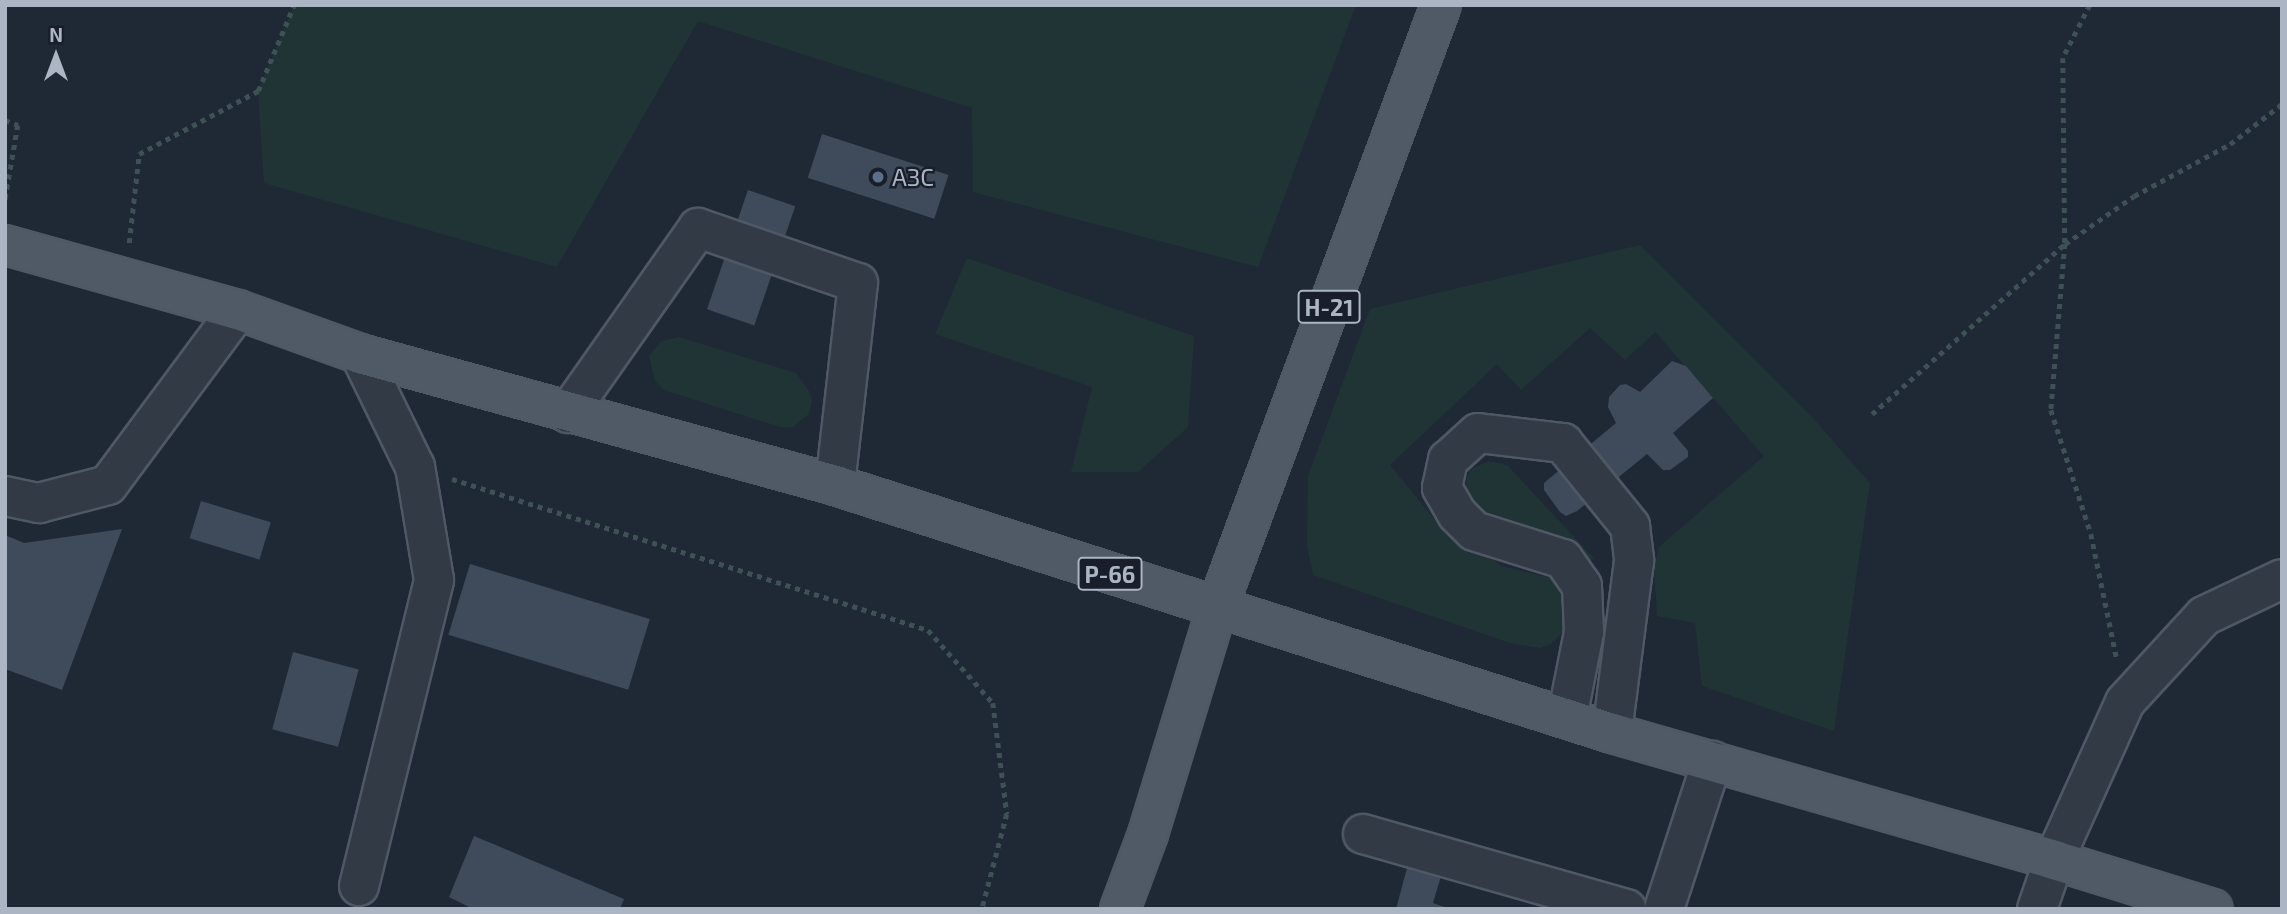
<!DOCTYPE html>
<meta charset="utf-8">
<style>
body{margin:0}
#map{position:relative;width:2287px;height:914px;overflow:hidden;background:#1f2835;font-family:"Exo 2",sans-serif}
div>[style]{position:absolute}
.green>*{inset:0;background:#203436}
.building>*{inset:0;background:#3f4b5a;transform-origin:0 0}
.path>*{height:4.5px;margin-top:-2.25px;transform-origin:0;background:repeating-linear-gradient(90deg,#3e5154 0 5px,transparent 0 10px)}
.roads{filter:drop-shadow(2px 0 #4f5864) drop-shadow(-2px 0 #4f5864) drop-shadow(0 2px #4f5864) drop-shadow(0 -2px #4f5864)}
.minor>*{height:38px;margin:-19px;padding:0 19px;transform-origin:19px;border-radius:19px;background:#323a46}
.major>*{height:38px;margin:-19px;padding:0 19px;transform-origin:19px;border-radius:19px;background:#505966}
.dots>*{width:19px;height:19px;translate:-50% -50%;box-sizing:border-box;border:4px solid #181f2a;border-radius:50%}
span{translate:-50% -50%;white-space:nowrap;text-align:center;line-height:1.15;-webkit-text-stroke:5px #181f2a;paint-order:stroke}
.shield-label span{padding:2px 5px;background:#181f2a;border:2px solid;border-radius:5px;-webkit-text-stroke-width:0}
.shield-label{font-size:23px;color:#abb5c3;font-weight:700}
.poi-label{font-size:24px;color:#abb5c3}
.left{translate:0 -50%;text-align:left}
.frame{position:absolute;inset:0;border:7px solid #abb5c3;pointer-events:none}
.north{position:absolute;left:21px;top:21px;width:70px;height:70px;-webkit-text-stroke:5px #181f2a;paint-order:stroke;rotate:0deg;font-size:19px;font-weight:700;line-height:28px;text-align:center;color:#abb5c3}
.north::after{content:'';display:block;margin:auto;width:24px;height:32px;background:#abb5c3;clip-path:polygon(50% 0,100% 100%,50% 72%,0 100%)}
</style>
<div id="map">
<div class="green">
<i style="clip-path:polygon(294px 5px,1356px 5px,1258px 267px,973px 192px,972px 108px,698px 21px,557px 267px,264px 183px,258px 91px)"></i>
<i style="clip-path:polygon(1640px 245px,1810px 415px,1870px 483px,1834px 731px,1702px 686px,1695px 623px,1657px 616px,1654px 569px,1659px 547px,1764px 456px,1655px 332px,1625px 360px,1590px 328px,1521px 390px,1497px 364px,1390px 465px,1439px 525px,1502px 566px,1554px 579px,1563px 589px,1567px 622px,1563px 632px,1551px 644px,1540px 648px,1510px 643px,1313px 575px,1307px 546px,1308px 476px,1370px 309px)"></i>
<i style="clip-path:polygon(967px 258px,1194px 336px,1188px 427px,1138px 472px,1071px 472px,1092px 387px,935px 334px)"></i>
<i style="clip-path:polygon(679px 337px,796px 373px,809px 391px,812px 401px,809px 414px,793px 427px,780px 427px,664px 390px,655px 381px,649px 356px,661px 341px)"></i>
<i style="clip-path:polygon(1489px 461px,1507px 465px,1594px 558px,1590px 561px,1570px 542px,1554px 536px,1472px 512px,1465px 489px,1467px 477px,1471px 469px)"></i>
</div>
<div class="building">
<i style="left:822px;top:134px;width:133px;height:46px;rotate:18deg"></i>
<i style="left:748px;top:190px;width:50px;height:126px;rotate:19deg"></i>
<i style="clip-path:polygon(1672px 361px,1686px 366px,1713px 398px,1673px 433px,1688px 451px,1688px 457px,1670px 470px,1663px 470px,1647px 454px,1577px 511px,1566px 516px,1560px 512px,1544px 490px,1544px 483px,1616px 423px,1608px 407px,1609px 397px,1620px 385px,1626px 384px,1640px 392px)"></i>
<i style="left:201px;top:501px;width:73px;height:39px;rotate:17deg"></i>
<i style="clip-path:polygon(122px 529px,62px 690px,5px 669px,5px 535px,24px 543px)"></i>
<i style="left:470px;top:564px;width:188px;height:74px;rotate:17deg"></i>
<i style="left:293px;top:652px;width:68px;height:80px;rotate:15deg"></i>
<i style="clip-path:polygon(474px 836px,624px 899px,620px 909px,473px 909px,449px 897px)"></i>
<i style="clip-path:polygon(1407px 868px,1441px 876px,1433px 903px,1450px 909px,1396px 909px)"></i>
</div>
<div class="path">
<i style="left:2090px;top:5px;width:59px;rotate:117deg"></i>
<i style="left:2063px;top:58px;width:186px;rotate:89.4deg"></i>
<i style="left:2065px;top:244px;width:167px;rotate:94.8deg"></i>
<i style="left:2051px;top:410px;width:130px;rotate:72.1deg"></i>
<i style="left:2091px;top:534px;width:129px;rotate:78.3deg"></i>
<i style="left:5px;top:120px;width:14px;rotate:21deg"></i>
<i style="left:18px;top:125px;width:77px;rotate:99.7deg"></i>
<i style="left:129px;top:243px;width:90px;rotate:-83.6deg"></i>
<i style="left:139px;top:154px;width:135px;rotate:-27.9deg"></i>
<i style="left:258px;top:91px;width:93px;rotate:-67.3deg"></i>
<i style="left:1872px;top:414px;width:257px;rotate:-41.4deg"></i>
<i style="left:2065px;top:244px;width:84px;rotate:-34.8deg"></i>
<i style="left:2134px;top:196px;width:109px;rotate:-28.4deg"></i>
<i style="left:2230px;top:144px;width:66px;rotate:-37.6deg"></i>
<i style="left:452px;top:479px;width:499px;rotate:17.6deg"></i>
<i style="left:928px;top:630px;width:98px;rotate:48.3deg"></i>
<i style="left:993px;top:703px;width:112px;rotate:82.8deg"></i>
<i style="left:1007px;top:814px;width:98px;rotate:104.7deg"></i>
</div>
<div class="roads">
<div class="minor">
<i style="left:568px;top:413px;width:226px;rotate:-54.9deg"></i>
<i style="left:698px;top:228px;width:169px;rotate:19deg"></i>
<i style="left:858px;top:283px;width:203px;rotate:96.5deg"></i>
<i style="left:5px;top:496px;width:35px;rotate:12deg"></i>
<i style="left:39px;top:503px;width:71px;rotate:-14.6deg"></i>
<i style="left:108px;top:485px;width:218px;rotate:-53.4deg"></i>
<i style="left:1567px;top:718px;width:88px;rotate:-78.8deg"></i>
<i style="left:1584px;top:632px;width:46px;rotate:-92.5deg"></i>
<i style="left:1582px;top:586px;width:33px;rotate:-125deg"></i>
<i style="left:1563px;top:559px;width:93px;rotate:-162.5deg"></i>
<i style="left:1474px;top:531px;width:24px;rotate:-135deg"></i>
<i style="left:1457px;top:514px;width:30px;rotate:-120deg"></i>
<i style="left:1442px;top:488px;width:29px;rotate:-78deg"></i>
<i style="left:1448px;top:460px;width:40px;rotate:-42deg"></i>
<i style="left:1478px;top:433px;width:86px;rotate:6.7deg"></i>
<i style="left:1563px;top:443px;width:107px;rotate:51.1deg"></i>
<i style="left:1630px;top:526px;width:35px;rotate:83deg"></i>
<i style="left:1634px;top:561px;width:173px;rotate:97.3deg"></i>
<i style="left:1363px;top:834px;width:274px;rotate:15.9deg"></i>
<i style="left:359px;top:886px;width:315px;rotate:-76.2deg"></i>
<i style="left:434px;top:580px;width:115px;rotate:-99.5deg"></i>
<i style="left:415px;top:467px;width:126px;rotate:-116deg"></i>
<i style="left:1664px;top:909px;width:156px;rotate:-72deg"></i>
<i style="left:2037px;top:909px;width:52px;rotate:-70.9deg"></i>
<i style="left:2054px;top:860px;width:173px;rotate:-65.8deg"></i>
<i style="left:2125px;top:702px;width:117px;rotate:-47.4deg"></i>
<i style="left:2204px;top:616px;width:86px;rotate:-25.4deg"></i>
</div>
<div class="major">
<i style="left:5px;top:245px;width:242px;rotate:15.6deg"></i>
<i style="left:238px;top:310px;width:130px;rotate:19.8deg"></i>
<i style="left:360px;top:354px;width:493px;rotate:15.4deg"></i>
<i style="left:835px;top:485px;width:816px;rotate:17.7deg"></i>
<i style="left:1612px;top:733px;width:460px;rotate:16deg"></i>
<i style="left:2054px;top:860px;width:166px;rotate:17.1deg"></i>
<i style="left:1120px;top:909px;width:80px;rotate:-69.5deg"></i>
<i style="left:1148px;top:834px;width:236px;rotate:-73deg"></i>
<i style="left:1217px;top:608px;width:643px;rotate:-69.62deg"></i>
</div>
</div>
<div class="dots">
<i style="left:878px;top:177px;background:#5c6f8a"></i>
</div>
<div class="shield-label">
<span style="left:1329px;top:307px">Н-21</span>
<span style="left:1110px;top:574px">Р-66</span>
</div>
<div class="poi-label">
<span class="left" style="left:892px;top:177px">АЗС</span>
</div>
<div class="frame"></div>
<div class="north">N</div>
</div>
